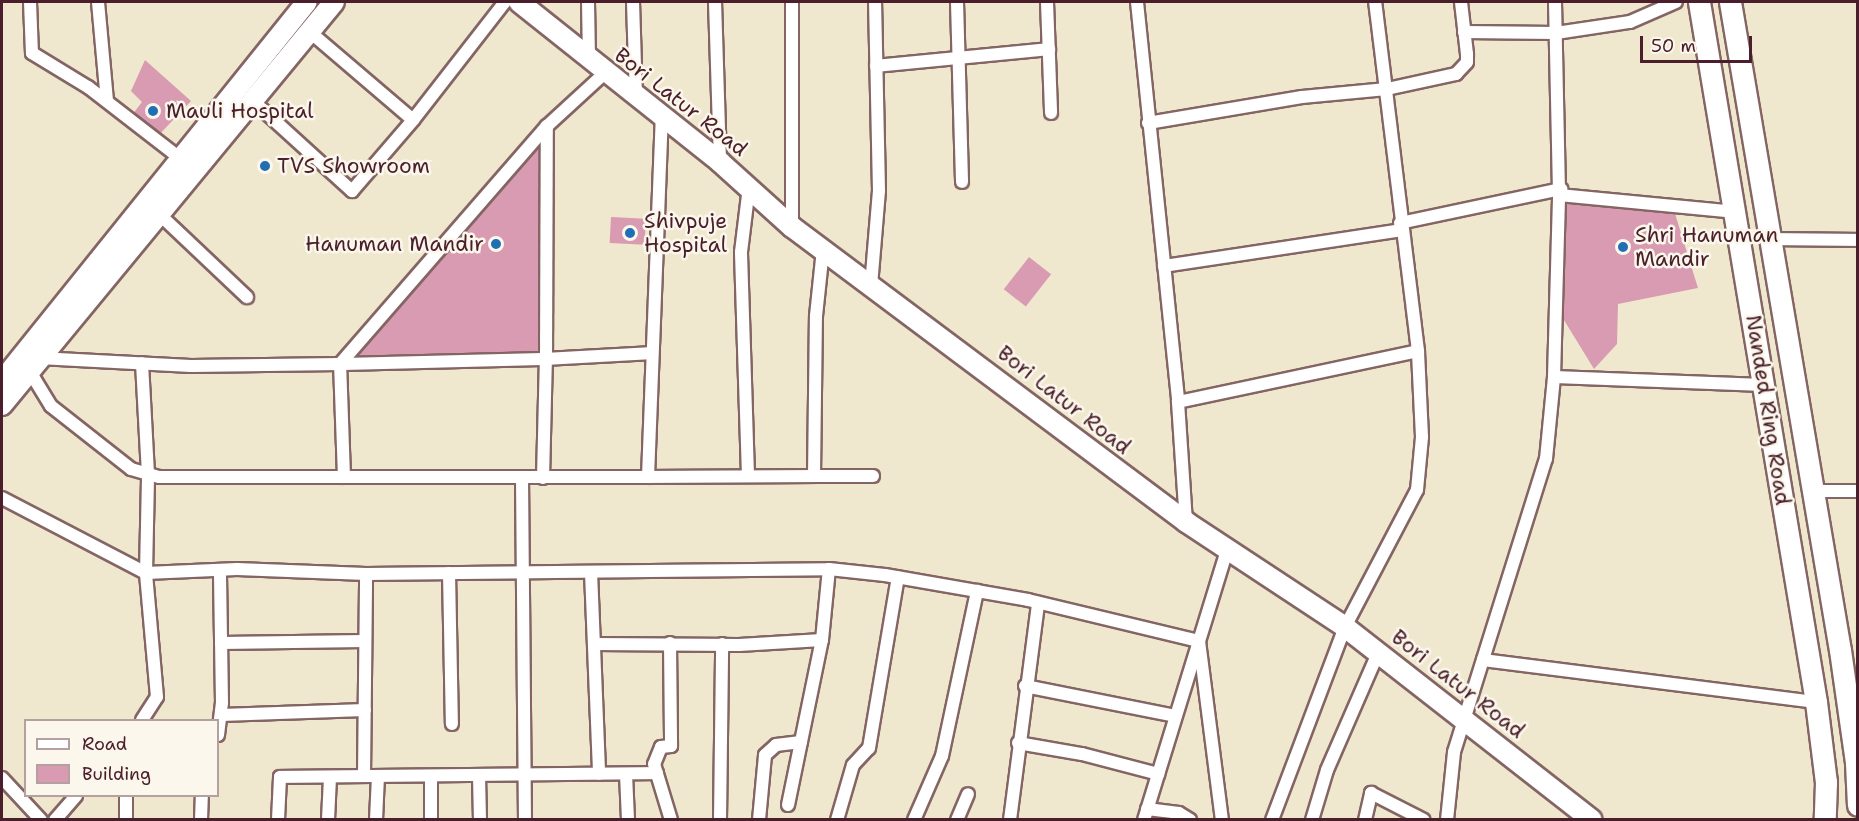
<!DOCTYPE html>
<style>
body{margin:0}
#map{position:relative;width:1859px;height:821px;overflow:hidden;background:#f0e8ce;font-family:"Shantell Sans",sans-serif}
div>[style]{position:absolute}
.building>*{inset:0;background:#d89bb2;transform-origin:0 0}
.roads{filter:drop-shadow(2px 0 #846564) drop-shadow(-2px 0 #846564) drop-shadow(0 2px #846564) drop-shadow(0 -2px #846564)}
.minor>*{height:12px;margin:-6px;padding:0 6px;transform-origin:6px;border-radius:6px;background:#fff}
.primary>*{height:20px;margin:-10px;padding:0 10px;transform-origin:10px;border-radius:10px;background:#fff}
.trunk>*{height:21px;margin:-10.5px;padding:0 10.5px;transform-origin:10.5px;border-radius:10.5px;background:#fff}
.dots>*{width:16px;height:16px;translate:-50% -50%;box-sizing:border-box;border:3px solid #fbf7ec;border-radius:50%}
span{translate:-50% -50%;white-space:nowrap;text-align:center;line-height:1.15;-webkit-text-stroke:5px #fbf7ec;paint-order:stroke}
.street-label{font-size:21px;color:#4a1f2b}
.poi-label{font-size:21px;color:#4a1f2b}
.left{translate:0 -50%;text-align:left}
.right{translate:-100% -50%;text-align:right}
.frame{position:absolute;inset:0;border:3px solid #4a1f2b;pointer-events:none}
.legend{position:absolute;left:24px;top:719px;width:195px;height:78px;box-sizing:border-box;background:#fbf7ec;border:2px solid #b4a19f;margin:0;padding:8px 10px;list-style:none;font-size:18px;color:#4a1f2b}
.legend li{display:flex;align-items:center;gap:12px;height:30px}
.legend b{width:30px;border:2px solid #b4a19f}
.scale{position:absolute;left:1640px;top:36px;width:112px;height:27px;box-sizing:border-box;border:3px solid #4a1f2b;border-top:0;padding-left:8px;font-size:18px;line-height:21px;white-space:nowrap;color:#4a1f2b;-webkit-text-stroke:4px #fbf7ec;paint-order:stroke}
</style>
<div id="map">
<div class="building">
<i style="clip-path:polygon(145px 60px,191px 101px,157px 137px,132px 115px,142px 102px,131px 91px)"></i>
<i style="clip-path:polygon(543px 135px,542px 352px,345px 362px)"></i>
<i style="clip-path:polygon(1561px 199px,1673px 207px,1698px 288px,1618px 304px,1617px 344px,1594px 369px,1559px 312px)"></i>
<i style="left:611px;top:217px;width:35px;height:26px;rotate:3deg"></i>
<i style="left:1029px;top:257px;width:28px;height:41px;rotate:38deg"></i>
</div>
<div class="roads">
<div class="minor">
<i style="left:30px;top:2px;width:51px;rotate:87.8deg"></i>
<i style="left:32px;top:53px;width:66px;rotate:31.3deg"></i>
<i style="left:88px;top:87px;width:118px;rotate:37.7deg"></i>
<i style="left:98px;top:2px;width:98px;rotate:84.8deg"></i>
<i style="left:588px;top:2px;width:57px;rotate:89deg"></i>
<i style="left:633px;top:2px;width:94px;rotate:88.2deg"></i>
<i style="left:715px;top:2px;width:160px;rotate:88.2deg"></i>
<i style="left:792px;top:2px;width:225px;rotate:90deg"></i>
<i style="left:957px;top:2px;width:180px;rotate:88.4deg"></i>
<i style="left:1047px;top:2px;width:111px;rotate:87.9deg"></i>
<i style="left:1137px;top:2px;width:402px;rotate:84.1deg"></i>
<i style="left:1178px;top:402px;width:120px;rotate:86.2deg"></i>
<i style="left:1555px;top:2px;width:193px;rotate:88.8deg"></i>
<i style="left:1559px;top:195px;width:178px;rotate:5.5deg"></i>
<i style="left:310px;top:32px;width:135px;rotate:40.5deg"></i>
<i style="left:413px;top:120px;width:150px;rotate:-52.1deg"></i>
<i style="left:1464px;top:32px;width:92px;rotate:0.6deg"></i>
<i style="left:1556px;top:33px;width:75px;rotate:-8.5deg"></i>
<i style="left:1630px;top:22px;width:50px;rotate:-23.5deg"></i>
<i style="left:876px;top:66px;width:174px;rotate:-5.6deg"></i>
<i style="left:253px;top:101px;width:134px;rotate:42.3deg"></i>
<i style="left:352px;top:191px;width:94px;rotate:-49.3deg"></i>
<i style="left:1148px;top:123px;width:156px;rotate:-9.6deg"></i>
<i style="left:1302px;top:97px;width:85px;rotate:-5.4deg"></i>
<i style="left:1387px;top:89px;width:71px;rotate:-12.3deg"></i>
<i style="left:1456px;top:74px;width:16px;rotate:-47deg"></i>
<i style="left:1467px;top:62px;width:8px;rotate:-90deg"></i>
<i style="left:1467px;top:54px;width:52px;rotate:-96.6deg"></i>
<i style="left:157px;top:212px;width:124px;rotate:43.4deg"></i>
<i style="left:1400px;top:223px;width:165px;rotate:-11.9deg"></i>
<i style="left:1772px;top:239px;width:86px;rotate:0.7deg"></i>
<i style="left:1164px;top:266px;width:240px;rotate:-8.6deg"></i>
<i style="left:871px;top:286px;width:95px;rotate:-85.2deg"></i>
<i style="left:879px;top:191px;width:189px;rotate:-91.2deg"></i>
<i style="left:39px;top:358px;width:152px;rotate:3deg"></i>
<i style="left:191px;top:366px;width:149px;rotate:-0.8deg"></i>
<i style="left:340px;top:364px;width:315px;rotate:-49deg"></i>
<i style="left:547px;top:126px;width:80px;rotate:-42.5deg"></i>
<i style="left:29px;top:370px;width:42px;rotate:58.6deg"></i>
<i style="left:51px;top:406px;width:102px;rotate:38.2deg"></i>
<i style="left:131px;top:469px;width:29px;rotate:16deg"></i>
<i style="left:159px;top:477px;width:489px"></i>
<i style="left:648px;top:477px;width:361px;rotate:-87.8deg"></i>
<i style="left:1554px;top:377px;width:210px;rotate:2.2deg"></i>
<i style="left:1178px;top:402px;width:245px;rotate:-12deg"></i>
<i style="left:748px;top:476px;width:224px;rotate:-91.8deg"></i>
<i style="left:741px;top:252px;width:65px;rotate:-83deg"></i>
<i style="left:814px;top:476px;width:59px"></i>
<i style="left:344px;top:477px;width:113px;rotate:-92deg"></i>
<i style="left:340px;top:364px;width:206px;rotate:-1.4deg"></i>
<i style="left:546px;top:359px;width:233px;rotate:-89.8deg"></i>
<i style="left:522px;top:477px;width:343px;rotate:89.5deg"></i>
<i style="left:648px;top:477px;width:166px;rotate:-0.3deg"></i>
<i style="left:814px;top:476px;width:160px;rotate:-89.3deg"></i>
<i style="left:816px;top:316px;width:67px;rotate:-84deg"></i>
<i style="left:543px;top:478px;width:119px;rotate:-88.6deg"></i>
<i style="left:546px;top:359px;width:106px;rotate:-3.2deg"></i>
<i style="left:1813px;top:491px;width:45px"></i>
<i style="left:2px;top:498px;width:162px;rotate:27.5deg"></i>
<i style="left:146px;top:573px;width:91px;rotate:-2.5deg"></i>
<i style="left:237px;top:569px;width:129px;rotate:2.2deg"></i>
<i style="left:366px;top:574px;width:463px;rotate:-0.6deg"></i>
<i style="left:829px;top:569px;width:56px;rotate:6.1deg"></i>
<i style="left:885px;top:575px;width:145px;rotate:9.9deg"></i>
<i style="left:1028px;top:600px;width:176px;rotate:13.5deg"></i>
<i style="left:1199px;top:641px;width:180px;rotate:82.7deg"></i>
<i style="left:591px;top:572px;width:202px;rotate:87.7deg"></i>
<i style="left:449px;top:573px;width:151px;rotate:88.9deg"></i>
<i style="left:221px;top:643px;width:144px;rotate:-0.8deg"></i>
<i style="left:670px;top:643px;width:103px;rotate:89.4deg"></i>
<i style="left:671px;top:746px;width:10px;rotate:174deg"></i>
<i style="left:661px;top:747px;width:18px;rotate:112deg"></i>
<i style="left:654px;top:764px;width:59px;rotate:73.1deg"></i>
<i style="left:594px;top:644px;width:145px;rotate:0.4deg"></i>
<i style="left:739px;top:645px;width:83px;rotate:-3.4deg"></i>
<i style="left:1483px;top:660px;width:336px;rotate:7.2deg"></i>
<i style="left:1025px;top:686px;width:153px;rotate:11.3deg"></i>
<i style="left:221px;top:715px;width:144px;rotate:-2deg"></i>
<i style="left:142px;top:720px;width:27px;rotate:-57deg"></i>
<i style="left:157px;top:697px;width:124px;rotate:-95.1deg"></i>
<i style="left:146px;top:573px;width:99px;rotate:-88.8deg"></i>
<i style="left:148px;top:474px;width:111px;rotate:-93.1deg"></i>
<i style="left:218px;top:735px;width:32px;rotate:-83deg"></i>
<i style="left:222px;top:703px;width:133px;rotate:-90.9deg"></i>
<i style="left:1018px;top:743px;width:65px;rotate:9.8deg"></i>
<i style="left:1082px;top:754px;width:79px;rotate:14.7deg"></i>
<i style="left:626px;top:774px;width:46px;rotate:87.5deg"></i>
<i style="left:364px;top:776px;width:202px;rotate:-89.4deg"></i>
<i style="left:479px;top:776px;width:44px;rotate:88.7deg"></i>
<i style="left:2px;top:778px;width:57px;rotate:47.1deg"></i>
<i style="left:788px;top:805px;width:168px;rotate:-78.4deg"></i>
<i style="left:822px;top:640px;width:71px;rotate:-84.4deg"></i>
<i style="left:1147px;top:809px;width:32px;rotate:7deg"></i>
<i style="left:1179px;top:813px;width:13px;rotate:32deg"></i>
<i style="left:55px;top:820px;width:32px;rotate:-49deg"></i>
<i style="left:126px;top:820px;width:24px;rotate:-90deg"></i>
<i style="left:201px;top:820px;width:24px;rotate:-88deg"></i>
<i style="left:278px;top:820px;width:43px;rotate:-87.3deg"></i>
<i style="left:280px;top:777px;width:377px;rotate:-0.6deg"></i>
<i style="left:328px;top:820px;width:43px;rotate:-87.3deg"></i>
<i style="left:376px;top:820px;width:44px;rotate:-87.4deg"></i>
<i style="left:431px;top:820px;width:44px;rotate:-90deg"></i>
<i style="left:720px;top:820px;width:176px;rotate:-89.3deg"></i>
<i style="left:759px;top:820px;width:65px;rotate:-84.7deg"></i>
<i style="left:765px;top:755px;width:15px;rotate:-42deg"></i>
<i style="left:776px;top:745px;width:25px;rotate:-7deg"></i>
<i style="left:837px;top:820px;width:57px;rotate:-73.8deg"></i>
<i style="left:853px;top:765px;width:23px;rotate:-47deg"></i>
<i style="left:869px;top:748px;width:173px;rotate:-80.4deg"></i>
<i style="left:914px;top:820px;width:70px;rotate:-66.4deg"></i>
<i style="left:942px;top:756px;width:169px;rotate:-78deg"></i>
<i style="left:957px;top:820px;width:28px;rotate:-67deg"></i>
<i style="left:1010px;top:820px;width:219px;rotate:-82.6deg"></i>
<i style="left:1144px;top:820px;width:286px;rotate:-72.9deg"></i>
<i style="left:1272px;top:820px;width:206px;rotate:-69.3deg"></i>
<i style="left:1345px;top:627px;width:155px;rotate:-62.3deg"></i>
<i style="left:1417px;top:490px;width:53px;rotate:-84.6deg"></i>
<i style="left:1422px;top:437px;width:86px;rotate:-92.7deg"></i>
<i style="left:1418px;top:351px;width:352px;rotate:-97deg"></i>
<i style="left:1312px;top:820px;width:52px;rotate:-73.3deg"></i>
<i style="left:1327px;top:770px;width:128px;rotate:-66.4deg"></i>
<i style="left:1365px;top:820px;width:28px;rotate:-77deg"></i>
<i style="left:1371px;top:793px;width:59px;rotate:27deg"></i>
<i style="left:1447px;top:820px;width:68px;rotate:-84.1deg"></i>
<i style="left:1454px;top:752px;width:307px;rotate:-72.6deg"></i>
<i style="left:1546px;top:459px;width:82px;rotate:-84.4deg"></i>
<i style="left:1554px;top:377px;width:182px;rotate:-88.4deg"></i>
</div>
<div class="primary">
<i style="left:519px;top:2px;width:257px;rotate:38.5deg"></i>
<i style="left:720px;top:162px;width:97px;rotate:42.1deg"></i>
<i style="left:792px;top:227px;width:492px;rotate:36.8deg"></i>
<i style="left:1186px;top:522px;width:191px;rotate:33.4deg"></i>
<i style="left:1345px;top:627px;width:313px;rotate:38deg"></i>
<i style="left:2px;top:381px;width:486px;rotate:-51.2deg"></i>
<i style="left:2px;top:405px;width:522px;rotate:-50.52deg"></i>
</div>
<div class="trunk">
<i style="left:1699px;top:2px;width:710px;rotate:80.51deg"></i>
<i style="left:1816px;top:702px;width:81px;rotate:82.9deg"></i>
<i style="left:1826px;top:782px;width:38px;rotate:92deg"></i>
<i style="left:1730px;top:2px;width:657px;rotate:80.37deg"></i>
<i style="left:1840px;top:650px;width:114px;rotate:81.9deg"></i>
<i style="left:1856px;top:763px;width:42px;rotate:87.3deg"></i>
</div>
</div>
<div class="dots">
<i style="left:153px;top:111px;background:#1f6fb2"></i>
<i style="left:265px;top:166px;background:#1f6fb2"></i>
<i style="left:630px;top:233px;background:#1f6fb2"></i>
<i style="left:496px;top:244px;background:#1f6fb2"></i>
<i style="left:1623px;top:247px;background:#1f6fb2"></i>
</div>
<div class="street-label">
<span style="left:681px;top:102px;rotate:38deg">Bori Latur Road</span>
<span style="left:1064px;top:400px;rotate:38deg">Bori Latur Road</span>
<span style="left:1768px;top:410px;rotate:81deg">Nanded Ring Road</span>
<span style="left:1458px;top:684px;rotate:38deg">Bori Latur Road</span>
</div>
<div class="poi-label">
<span class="left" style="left:166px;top:111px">Mauli Hospital</span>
<span class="left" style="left:277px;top:166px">TVS Showroom</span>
<span class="left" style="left:644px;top:233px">Shivpuje<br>Hospital</span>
<span class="left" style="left:1635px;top:247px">Shri Hanuman<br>Mandir</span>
<span class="right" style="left:484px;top:244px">Hanuman Mandir</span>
</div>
<div class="frame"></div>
<ul class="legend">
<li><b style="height:8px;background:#fff"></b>Road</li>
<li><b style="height:16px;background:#d89bb2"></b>Building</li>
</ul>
<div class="scale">50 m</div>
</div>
